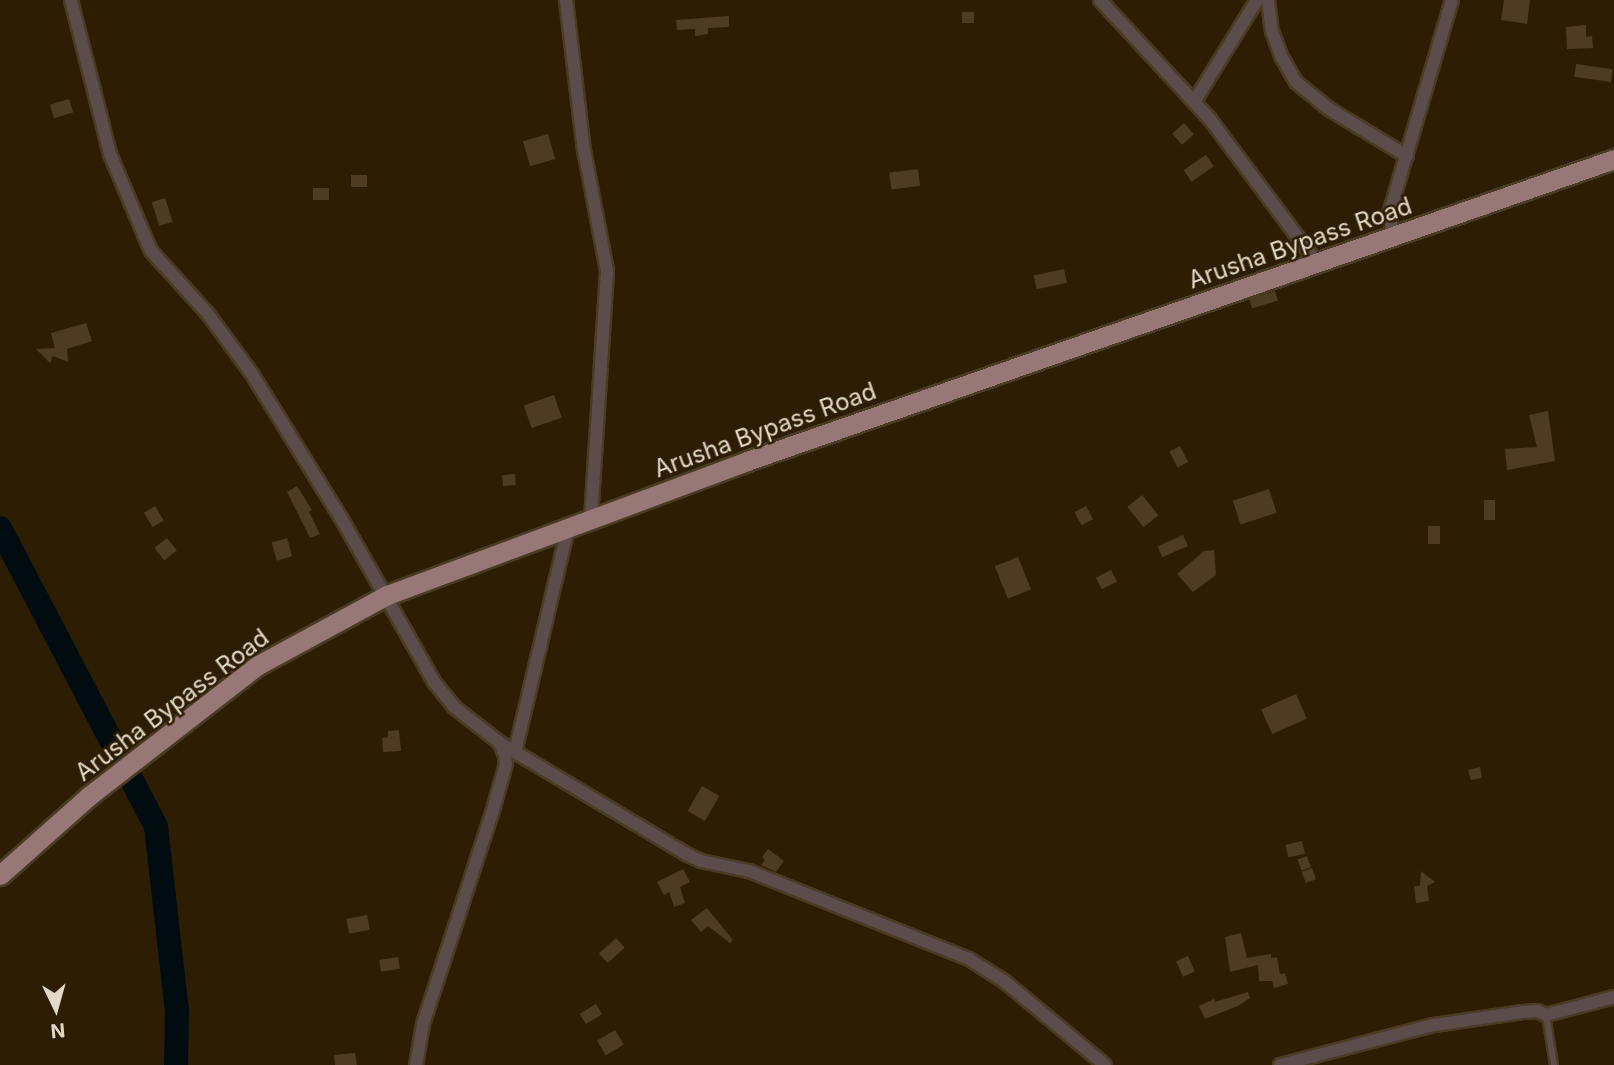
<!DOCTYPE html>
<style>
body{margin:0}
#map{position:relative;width:1614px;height:1065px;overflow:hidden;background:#2d1d03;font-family:Inter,sans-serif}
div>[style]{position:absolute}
.river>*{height:24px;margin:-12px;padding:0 12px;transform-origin:12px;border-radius:12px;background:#010c10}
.building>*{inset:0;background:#4d3c22;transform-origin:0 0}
.roads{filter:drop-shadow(2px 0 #4a3b23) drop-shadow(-2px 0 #4a3b23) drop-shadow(0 2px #4a3b23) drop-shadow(0 -2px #4a3b23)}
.lane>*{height:6px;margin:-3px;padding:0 3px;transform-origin:3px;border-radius:3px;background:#5c4d4c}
.street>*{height:12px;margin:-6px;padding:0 6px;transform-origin:6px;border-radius:6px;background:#5c4d4c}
.primary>*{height:19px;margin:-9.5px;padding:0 9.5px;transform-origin:9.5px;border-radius:9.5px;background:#977876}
span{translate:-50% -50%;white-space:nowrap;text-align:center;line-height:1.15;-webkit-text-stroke:5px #2d1d03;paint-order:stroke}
.street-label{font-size:24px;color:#e2d8c9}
.north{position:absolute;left:21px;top:974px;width:70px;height:70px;-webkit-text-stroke:5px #2d1d03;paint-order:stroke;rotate:175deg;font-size:19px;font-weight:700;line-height:28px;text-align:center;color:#e2d8c9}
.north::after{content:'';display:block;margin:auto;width:24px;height:32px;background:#e2d8c9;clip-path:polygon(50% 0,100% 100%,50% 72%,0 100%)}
</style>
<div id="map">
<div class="river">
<i style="left:0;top:528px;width:337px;rotate:62.4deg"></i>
<i style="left:156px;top:827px;width:184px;rotate:83.5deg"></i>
<i style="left:177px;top:1010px;width:55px;rotate:91deg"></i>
</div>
<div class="building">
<i style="clip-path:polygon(1504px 0,1530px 0,1527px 24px,1501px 20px)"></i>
<i style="left:962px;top:12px;width:12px;height:11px"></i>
<i style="clip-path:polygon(729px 16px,729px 27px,708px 28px,708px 34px,695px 36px,695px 29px,677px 30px,676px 20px)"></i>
<i style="clip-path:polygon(1586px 25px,1586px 37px,1592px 36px,1593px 48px,1567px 49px,1566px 27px)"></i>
<i style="left:1576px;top:64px;width:37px;height:13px;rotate:8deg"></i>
<i style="left:69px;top:99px;width:14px;height:20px;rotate:73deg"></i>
<i style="left:1184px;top:123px;width:15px;height:16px;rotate:48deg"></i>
<i style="left:548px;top:134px;width:26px;height:26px;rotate:74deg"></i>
<i style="left:1206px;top:155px;width:14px;height:27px;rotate:56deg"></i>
<i style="left:918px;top:169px;width:17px;height:29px;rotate:83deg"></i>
<i style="left:351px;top:175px;width:16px;height:12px"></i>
<i style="left:313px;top:188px;width:16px;height:12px"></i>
<i style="left:165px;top:198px;width:25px;height:14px;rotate:72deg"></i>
<i style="left:1064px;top:269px;width:14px;height:31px;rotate:78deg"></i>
<i style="left:1275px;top:291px;width:10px;height:27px;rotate:73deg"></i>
<i style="clip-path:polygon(86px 323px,92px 341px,67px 349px,68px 362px,53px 356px,50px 363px,36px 349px,55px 348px,51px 333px)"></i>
<i style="left:554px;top:395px;width:24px;height:32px;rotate:71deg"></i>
<i style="clip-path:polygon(1548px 411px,1555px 461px,1507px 470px,1505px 449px,1537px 447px,1529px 415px)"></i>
<i style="left:1180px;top:446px;width:18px;height:12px;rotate:63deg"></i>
<i style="left:515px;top:474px;width:11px;height:13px;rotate:85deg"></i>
<i style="clip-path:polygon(297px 486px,312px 510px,309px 512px,320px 534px,310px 538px,287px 492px)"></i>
<i style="left:1269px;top:489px;width:25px;height:38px;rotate:72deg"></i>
<i style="left:1142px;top:495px;width:26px;height:19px;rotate:51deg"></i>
<i style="left:1484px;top:500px;width:11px;height:20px"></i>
<i style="left:155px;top:506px;width:17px;height:13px;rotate:59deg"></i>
<i style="left:1086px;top:506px;width:15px;height:13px;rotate:62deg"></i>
<i style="left:1428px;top:526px;width:12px;height:18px"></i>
<i style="left:1183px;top:535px;width:12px;height:28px;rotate:66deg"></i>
<i style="left:167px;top:538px;width:16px;height:16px;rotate:52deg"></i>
<i style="left:287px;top:538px;width:19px;height:16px;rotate:74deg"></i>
<i style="clip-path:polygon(1214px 550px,1216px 575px,1193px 592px,1177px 574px,1204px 551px)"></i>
<i style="left:1018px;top:557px;width:35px;height:25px;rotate:68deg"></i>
<i style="left:1111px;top:570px;width:13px;height:17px;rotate:63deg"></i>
<i style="left:1296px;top:694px;width:27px;height:38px;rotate:66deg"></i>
<i style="clip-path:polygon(399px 730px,401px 751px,383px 752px,382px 738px,388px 737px,388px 731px)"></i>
<i style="clip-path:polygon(1480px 767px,1482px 778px,1471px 780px,1468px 770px)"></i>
<i style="left:702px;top:786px;width:20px;height:29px;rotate:30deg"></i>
<i style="left:1302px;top:841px;width:13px;height:17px;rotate:77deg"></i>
<i style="clip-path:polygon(768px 849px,784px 861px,776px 872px,761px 865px,765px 860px,762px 857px)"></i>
<i style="left:1307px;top:856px;width:12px;height:10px;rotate:70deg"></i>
<i style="left:1312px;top:868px;width:12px;height:11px;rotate:70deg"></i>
<i style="clip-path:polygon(683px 869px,690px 882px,680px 887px,685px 903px,674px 907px,669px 892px,664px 895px,657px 882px)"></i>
<i style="clip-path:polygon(1421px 871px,1435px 882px,1427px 886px,1429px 901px,1416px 903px,1414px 886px,1420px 886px)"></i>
<i style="clip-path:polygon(707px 908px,733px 940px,730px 943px,708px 926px,701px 932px,691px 920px)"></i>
<i style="left:367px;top:915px;width:15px;height:21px;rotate:79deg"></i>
<i style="clip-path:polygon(1241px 933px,1247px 958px,1271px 954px,1271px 958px,1277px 957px,1280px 974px,1285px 973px,1288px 984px,1274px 988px,1272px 981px,1259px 981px,1258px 965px,1230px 972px,1225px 937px)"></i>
<i style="left:616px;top:938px;width:13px;height:23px;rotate:48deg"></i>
<i style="left:1188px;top:956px;width:17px;height:13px;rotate:66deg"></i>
<i style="left:398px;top:957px;width:12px;height:19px;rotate:81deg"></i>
<i style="clip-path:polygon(1248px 992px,1250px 998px,1238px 1006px,1205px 1019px,1199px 1006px,1214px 999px,1215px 1002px)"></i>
<i style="left:596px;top:1004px;width:12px;height:19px;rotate:59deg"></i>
<i style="left:615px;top:1030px;width:17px;height:21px;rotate:59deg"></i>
<i style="clip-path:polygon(355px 1053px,357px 1065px,335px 1065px,334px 1055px)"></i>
</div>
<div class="roads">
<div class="lane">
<i style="left:1546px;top:1015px;width:51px;rotate:80.9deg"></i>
</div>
<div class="street">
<i style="left:71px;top:0;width:159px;rotate:75.8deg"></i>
<i style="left:110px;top:154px;width:105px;rotate:67.1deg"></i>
<i style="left:151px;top:251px;width:85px;rotate:47.9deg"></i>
<i style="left:208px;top:314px;width:74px;rotate:53.7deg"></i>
<i style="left:252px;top:374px;width:169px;rotate:58.3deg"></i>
<i style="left:341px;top:518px;width:189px;rotate:60.4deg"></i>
<i style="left:434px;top:682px;width:32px;rotate:51deg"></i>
<i style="left:454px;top:707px;width:57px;rotate:37.9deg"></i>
<i style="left:499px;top:742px;width:14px;rotate:65deg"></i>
<i style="left:505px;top:755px;width:9px;rotate:84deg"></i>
<i style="left:506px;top:764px;width:51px;rotate:105.9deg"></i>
<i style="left:492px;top:813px;width:222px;rotate:108.1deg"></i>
<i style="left:423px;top:1024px;width:42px;rotate:99.7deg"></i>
<i style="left:566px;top:0;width:151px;rotate:83.2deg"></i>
<i style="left:584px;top:150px;width:123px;rotate:79.2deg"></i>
<i style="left:607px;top:271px;width:249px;rotate:93.7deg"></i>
<i style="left:1100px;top:0;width:161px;rotate:47.3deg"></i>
<i style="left:1209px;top:118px;width:181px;rotate:53.3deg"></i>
<i style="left:1268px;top:0;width:31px;rotate:83deg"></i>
<i style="left:1272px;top:31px;width:27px;rotate:70deg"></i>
<i style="left:1281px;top:56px;width:30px;rotate:60deg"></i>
<i style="left:1296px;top:82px;width:43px;rotate:39.3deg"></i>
<i style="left:1329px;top:109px;width:91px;rotate:31.1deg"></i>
<i style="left:1194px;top:102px;width:120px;rotate:-58.3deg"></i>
<i style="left:1394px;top:236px;width:23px;rotate:-103deg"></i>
<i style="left:1389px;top:214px;width:223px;rotate:-73.6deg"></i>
<i style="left:500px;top:743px;width:217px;rotate:30.8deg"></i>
<i style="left:686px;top:854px;width:17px;rotate:25deg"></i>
<i style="left:701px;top:861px;width:49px;rotate:11.8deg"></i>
<i style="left:749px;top:871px;width:237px;rotate:21.8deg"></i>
<i style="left:969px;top:959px;width:41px;rotate:32.2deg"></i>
<i style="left:1004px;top:981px;width:131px;rotate:39.7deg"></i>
<i style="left:515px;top:752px;width:230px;rotate:-76.7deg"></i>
<i style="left:1280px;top:1065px;width:159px;rotate:-14.6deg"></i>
<i style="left:1434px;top:1025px;width:90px;rotate:-8.3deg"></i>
<i style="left:1523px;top:1012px;width:14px;rotate:-4deg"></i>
<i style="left:1537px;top:1011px;width:10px;rotate:24deg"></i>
<i style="left:1546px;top:1015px;width:70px;rotate:-14.8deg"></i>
</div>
<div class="primary">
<i style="left:0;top:875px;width:119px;rotate:-41.6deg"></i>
<i style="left:89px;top:796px;width:214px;rotate:-37.8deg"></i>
<i style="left:258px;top:665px;width:147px;rotate:-28.5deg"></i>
<i style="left:387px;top:595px;width:384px;rotate:-20.4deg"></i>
<i style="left:747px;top:461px;width:918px;rotate:-19.2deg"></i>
</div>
</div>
<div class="street-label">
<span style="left:1300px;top:243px;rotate:-19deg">Arusha Bypass Road</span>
<span style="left:765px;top:430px;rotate:-20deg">Arusha Bypass Road</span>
<span style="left:172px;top:705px;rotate:-37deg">Arusha Bypass Road</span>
</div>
<div class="north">N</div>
</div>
